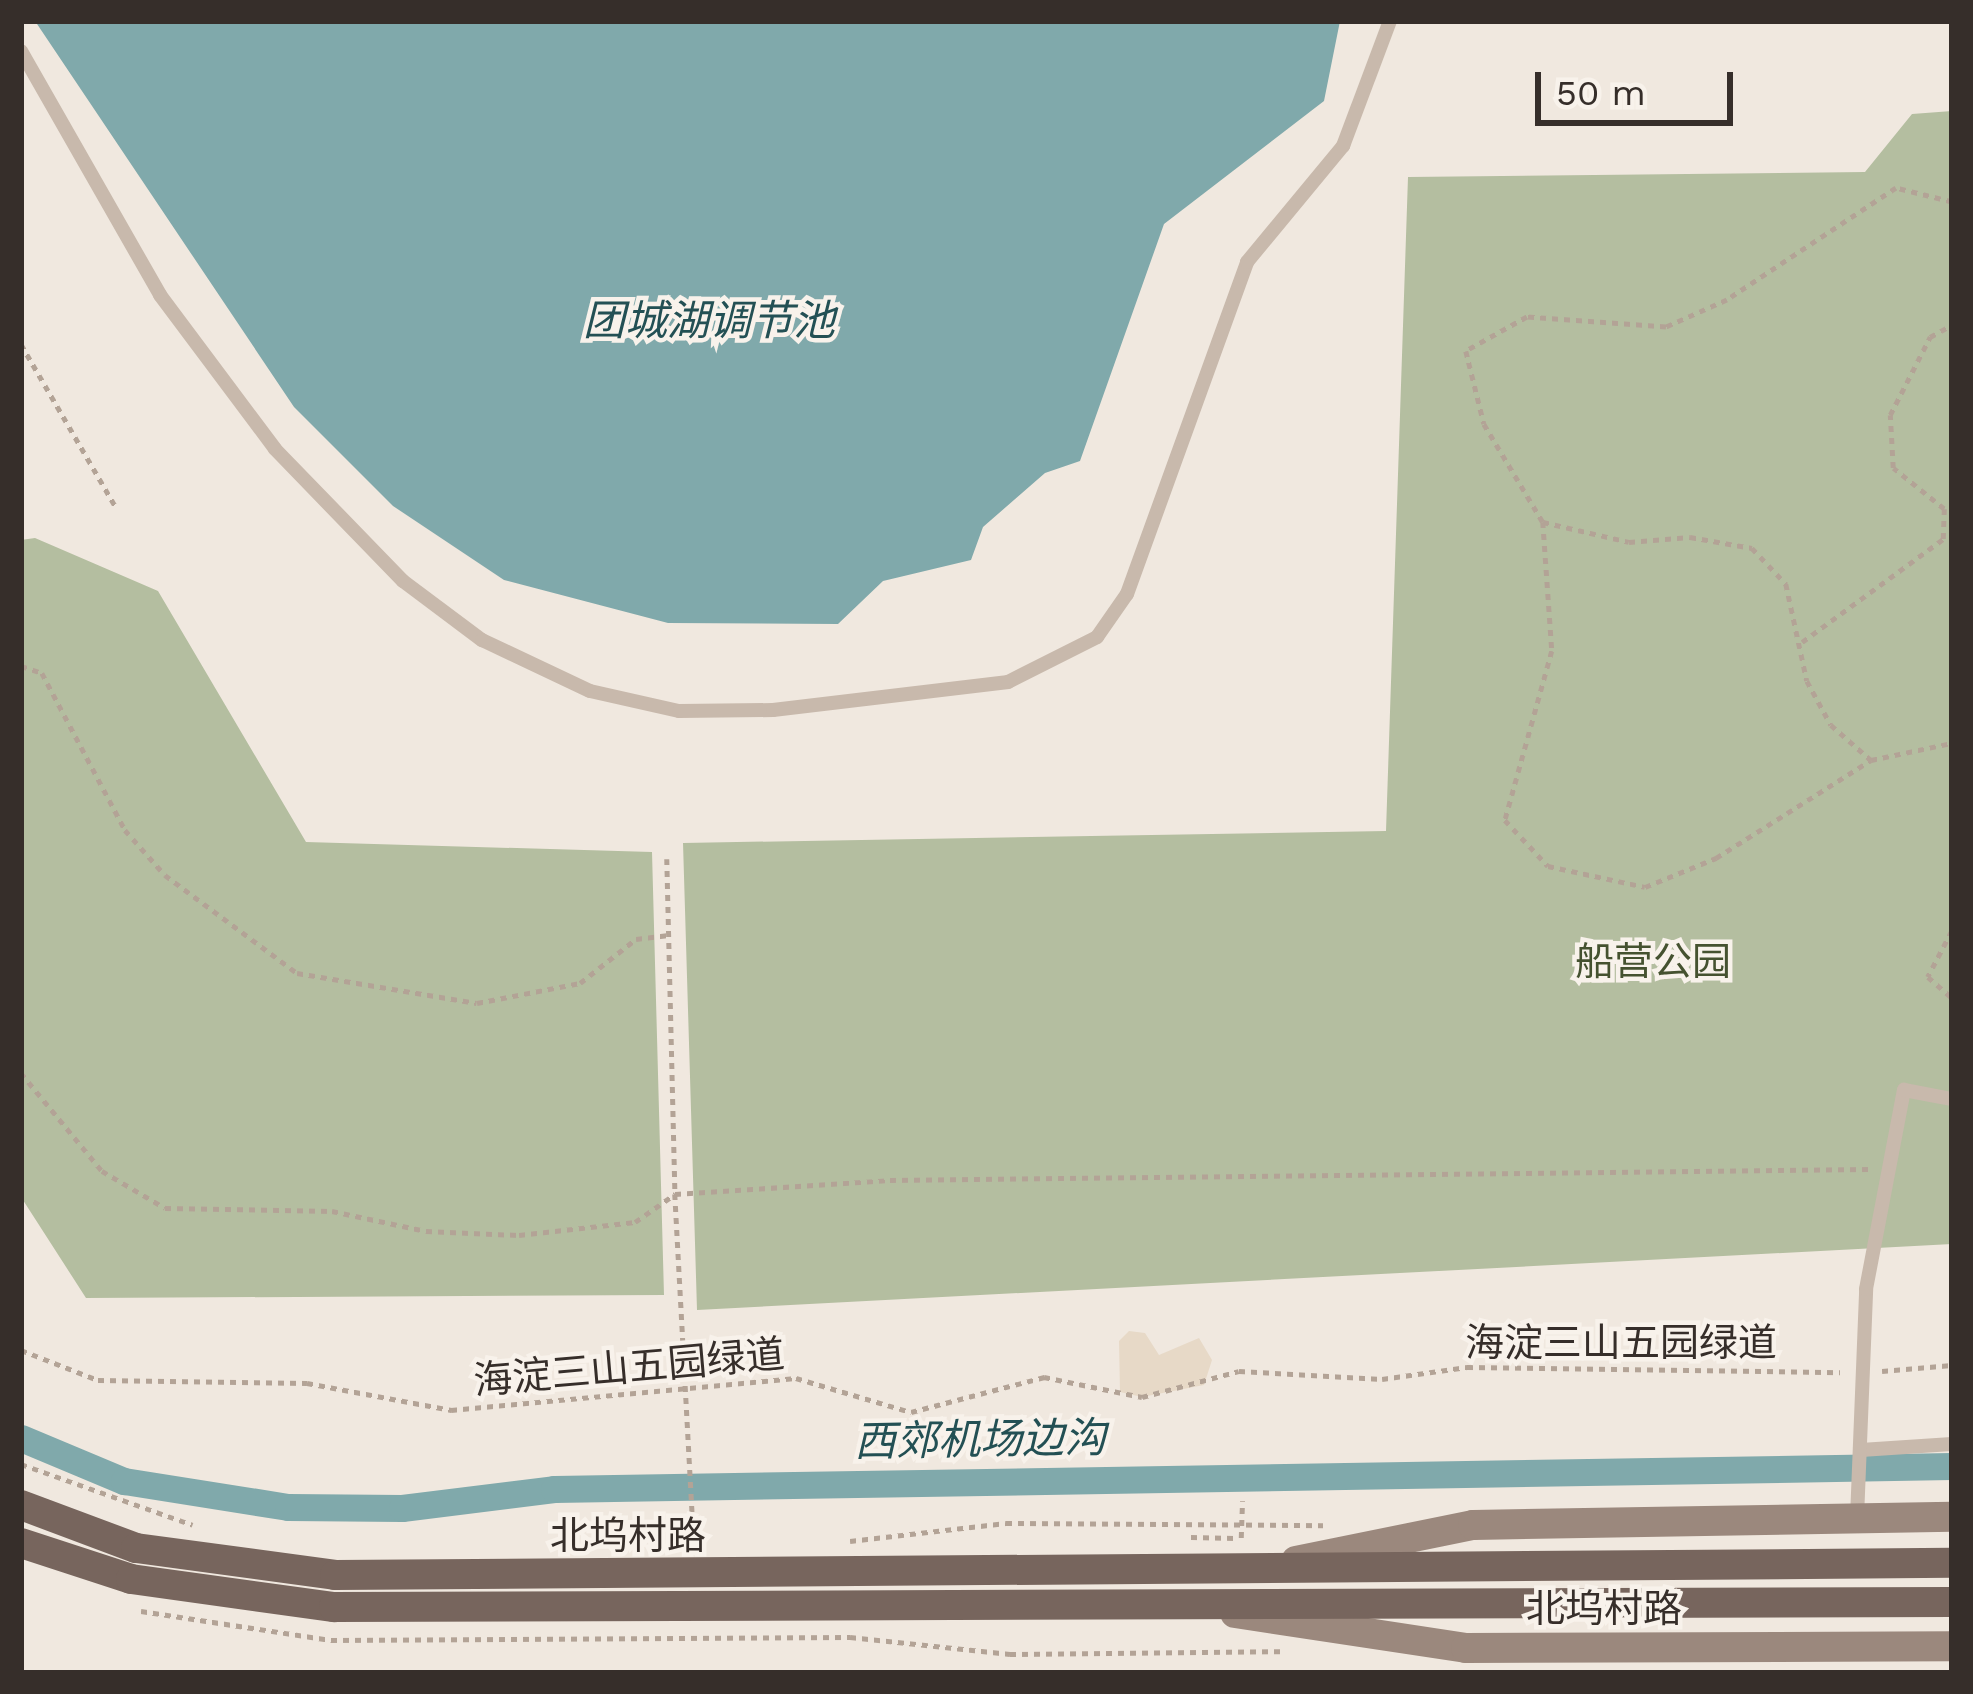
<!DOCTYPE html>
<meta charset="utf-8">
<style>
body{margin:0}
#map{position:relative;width:1973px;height:1694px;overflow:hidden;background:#f0e8df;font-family:"Work Sans","Noto Sans SC",sans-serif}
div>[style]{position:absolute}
.green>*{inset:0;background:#b4bea0}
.plaza>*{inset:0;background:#e7d9c7}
.water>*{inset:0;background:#80a9ab}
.canal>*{height:27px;margin:-13.5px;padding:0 13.5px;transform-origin:13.5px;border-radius:13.5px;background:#80a9ab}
.path>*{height:4.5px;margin-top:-2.25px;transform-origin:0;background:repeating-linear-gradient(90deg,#b3a396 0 6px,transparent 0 12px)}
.lane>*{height:14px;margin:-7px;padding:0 7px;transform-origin:7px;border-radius:7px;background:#c8b9ac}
.secondary>*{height:30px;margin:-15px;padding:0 15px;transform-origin:15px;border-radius:15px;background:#9b887d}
.primary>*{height:30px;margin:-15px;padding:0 15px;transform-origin:15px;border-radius:15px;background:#77655d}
span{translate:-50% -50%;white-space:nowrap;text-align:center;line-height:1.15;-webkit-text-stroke:9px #f8f2eb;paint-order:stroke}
.park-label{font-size:39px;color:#455230}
.street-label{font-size:39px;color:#362e2a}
.water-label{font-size:42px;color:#235054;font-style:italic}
.frame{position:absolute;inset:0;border:24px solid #362e2a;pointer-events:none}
.scale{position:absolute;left:1535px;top:72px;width:198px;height:54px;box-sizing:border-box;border:6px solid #362e2a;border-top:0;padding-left:15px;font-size:36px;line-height:42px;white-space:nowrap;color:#362e2a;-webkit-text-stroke:9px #f8f2eb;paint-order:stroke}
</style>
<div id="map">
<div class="green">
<i style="clip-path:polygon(1952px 111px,1952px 1244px,697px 1310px,683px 843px,1386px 831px,1408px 177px,1865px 172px,1912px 114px)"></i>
<i style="clip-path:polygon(35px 538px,158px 591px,306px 842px,652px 852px,664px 1295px,86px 1298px,21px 1197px,21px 540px)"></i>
</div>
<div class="plaza">
<i style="clip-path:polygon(1129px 1331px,1145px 1333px,1159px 1355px,1199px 1338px,1212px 1360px,1204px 1385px,1142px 1397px,1120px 1392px,1119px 1341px)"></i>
</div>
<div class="water">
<i style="clip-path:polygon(35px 21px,1340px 21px,1324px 101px,1164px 224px,1080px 461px,1045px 473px,983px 527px,971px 560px,883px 581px,838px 624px,668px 623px,504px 580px,393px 506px,294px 407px)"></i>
</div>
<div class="canal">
<i style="left:21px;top:1438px;width:112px;rotate:22.7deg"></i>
<i style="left:124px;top:1481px;width:166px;rotate:9deg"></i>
<i style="left:288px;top:1507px;width:114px;rotate:0.5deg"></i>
<i style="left:402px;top:1508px;width:153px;rotate:-7.1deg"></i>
<i style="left:554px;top:1489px;width:1398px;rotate:-0.94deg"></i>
</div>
<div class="path">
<i style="left:1952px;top:202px;width:58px;rotate:-166deg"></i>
<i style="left:1896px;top:188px;width:203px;rotate:146.5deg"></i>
<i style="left:1727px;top:300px;width:67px;rotate:156.1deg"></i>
<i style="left:1666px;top:327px;width:139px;rotate:-175.9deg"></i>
<i style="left:1527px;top:317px;width:70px;rotate:150.9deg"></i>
<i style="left:1466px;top:351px;width:75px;rotate:76.1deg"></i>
<i style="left:1484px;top:424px;width:114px;rotate:59deg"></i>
<i style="left:1543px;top:522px;width:129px;rotate:86deg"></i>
<i style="left:1552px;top:651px;width:175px;rotate:105.5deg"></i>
<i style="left:1505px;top:820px;width:63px;rotate:46.9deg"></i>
<i style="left:1548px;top:866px;width:99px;rotate:12.2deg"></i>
<i style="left:1645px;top:887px;width:77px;rotate:-22.2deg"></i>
<i style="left:1716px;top:858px;width:183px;rotate:-32.3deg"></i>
<i style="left:1871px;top:760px;width:83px;rotate:-11.9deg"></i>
<i style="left:21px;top:344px;width:189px;rotate:59.8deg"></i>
<i style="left:1543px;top:522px;width:88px;rotate:13.1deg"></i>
<i style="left:1629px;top:542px;width:61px;rotate:-4.7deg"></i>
<i style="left:1690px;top:537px;width:63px;rotate:10.1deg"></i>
<i style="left:1752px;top:548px;width:50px;rotate:46.6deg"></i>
<i style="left:1786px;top:584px;width:99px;rotate:77.8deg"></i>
<i style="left:1807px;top:681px;width:50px;rotate:61.4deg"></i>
<i style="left:1831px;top:725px;width:53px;rotate:41.2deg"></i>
<i style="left:1802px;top:642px;width:175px;rotate:-36.1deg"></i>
<i style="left:1943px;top:539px;width:30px;rotate:-88deg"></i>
<i style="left:1944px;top:509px;width:65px;rotate:-141.2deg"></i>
<i style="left:1893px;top:468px;width:53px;rotate:-93.2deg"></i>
<i style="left:1890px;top:415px;width:88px;rotate:-62.9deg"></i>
<i style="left:1930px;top:337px;width:25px;rotate:-29deg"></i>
<i style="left:21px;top:666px;width:22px;rotate:18deg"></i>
<i style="left:42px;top:673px;width:178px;rotate:62.1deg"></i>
<i style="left:125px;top:830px;width:60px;rotate:48.4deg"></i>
<i style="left:165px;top:875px;width:164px;rotate:36.6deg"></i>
<i style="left:297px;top:973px;width:182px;rotate:9.5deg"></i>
<i style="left:477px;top:1003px;width:105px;rotate:-11deg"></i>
<i style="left:580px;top:983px;width:71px;rotate:-38.2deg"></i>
<i style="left:636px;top:939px;width:33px;rotate:-7deg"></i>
<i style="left:667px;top:859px;width:335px;rotate:88.6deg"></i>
<i style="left:675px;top:1194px;width:215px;rotate:-3.7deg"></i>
<i style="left:890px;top:1180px;width:980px;rotate:-0.64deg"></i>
<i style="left:1952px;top:931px;width:52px;rotate:117.6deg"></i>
<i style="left:1928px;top:977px;width:32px;rotate:41deg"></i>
<i style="left:21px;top:1073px;width:127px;rotate:50.4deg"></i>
<i style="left:102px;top:1171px;width:73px;rotate:30.4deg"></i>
<i style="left:165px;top:1208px;width:167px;rotate:1deg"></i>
<i style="left:332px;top:1211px;width:96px;rotate:12deg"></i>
<i style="left:426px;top:1231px;width:93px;rotate:2.5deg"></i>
<i style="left:519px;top:1235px;width:117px;rotate:-6.4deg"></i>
<i style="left:635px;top:1222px;width:49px;rotate:-35deg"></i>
<i style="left:675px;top:1194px;width:353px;rotate:86.9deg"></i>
<i style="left:21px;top:1350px;width:83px;rotate:21.3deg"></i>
<i style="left:98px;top:1380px;width:209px;rotate:0.8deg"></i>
<i style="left:307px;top:1383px;width:147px;rotate:10.6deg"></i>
<i style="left:451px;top:1410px;width:346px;rotate:-5.3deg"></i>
<i style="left:796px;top:1378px;width:120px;rotate:16.5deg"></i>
<i style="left:911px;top:1412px;width:138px;rotate:-14.7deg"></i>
<i style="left:1044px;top:1377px;width:100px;rotate:11.5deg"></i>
<i style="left:1142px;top:1397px;width:100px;rotate:-15deg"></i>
<i style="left:1239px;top:1371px;width:143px;rotate:3.2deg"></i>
<i style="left:1382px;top:1379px;width:86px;rotate:-8deg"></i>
<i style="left:1467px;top:1367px;width:373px;rotate:0.8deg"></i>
<i style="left:1882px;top:1371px;width:70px;rotate:-4.9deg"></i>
<i style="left:21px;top:1464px;width:182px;rotate:19.5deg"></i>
<i style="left:1191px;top:1537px;width:44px;rotate:1.3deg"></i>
<i style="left:1241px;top:1538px;width:37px;rotate:-88deg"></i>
<i style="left:850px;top:1541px;width:157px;rotate:-6.6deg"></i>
<i style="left:1006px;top:1523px;width:317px;rotate:0.4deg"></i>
<i style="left:141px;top:1611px;width:192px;rotate:8.7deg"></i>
<i style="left:331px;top:1640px;width:519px;rotate:-0.33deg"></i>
<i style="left:850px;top:1637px;width:161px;rotate:6.1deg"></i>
<i style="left:1010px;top:1654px;width:274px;rotate:-0.6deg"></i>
</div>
<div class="lane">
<i style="left:21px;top:51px;width:281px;rotate:60.3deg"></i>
<i style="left:160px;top:295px;width:192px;rotate:53.2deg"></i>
<i style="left:275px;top:449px;width:184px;rotate:45.9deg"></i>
<i style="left:403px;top:581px;width:99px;rotate:36.8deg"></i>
<i style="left:482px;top:640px;width:119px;rotate:25.3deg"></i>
<i style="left:590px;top:691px;width:91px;rotate:12.7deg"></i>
<i style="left:679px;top:711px;width:94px;rotate:-0.6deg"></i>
<i style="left:773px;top:710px;width:237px;rotate:-6.8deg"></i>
<i style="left:1008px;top:682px;width:100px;rotate:-26.8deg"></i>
<i style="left:1097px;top:637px;width:52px;rotate:-55.1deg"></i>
<i style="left:1127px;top:594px;width:353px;rotate:-70.1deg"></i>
<i style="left:1247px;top:262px;width:151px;rotate:-50.4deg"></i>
<i style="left:1343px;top:146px;width:134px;rotate:-69.4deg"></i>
<i style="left:1861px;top:1450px;width:91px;rotate:-3.8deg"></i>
<i style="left:1857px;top:1518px;width:229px;rotate:-87.7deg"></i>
<i style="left:1866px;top:1289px;width:203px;rotate:-79.2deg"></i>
<i style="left:1904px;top:1090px;width:49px;rotate:10.6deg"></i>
</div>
<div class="secondary">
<i style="left:1296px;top:1561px;width:181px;rotate:-11.5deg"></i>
<i style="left:1473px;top:1525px;width:479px;rotate:-1deg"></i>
<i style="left:1235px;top:1613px;width:234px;rotate:8.6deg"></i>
<i style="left:1466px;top:1648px;width:486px;rotate:-0.2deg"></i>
</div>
<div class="primary">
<i style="left:21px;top:1505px;width:123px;rotate:20.5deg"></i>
<i style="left:136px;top:1548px;width:201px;rotate:7.7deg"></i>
<i style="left:335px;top:1575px;width:1617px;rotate:-0.43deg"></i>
<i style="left:21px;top:1543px;width:116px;rotate:18.1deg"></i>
<i style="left:131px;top:1579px;width:205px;rotate:7.9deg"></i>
<i style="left:334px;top:1607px;width:1618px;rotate:-0.18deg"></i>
</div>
<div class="park-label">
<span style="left:1653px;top:962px">船营公园</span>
</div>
<div class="street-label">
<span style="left:1621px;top:1343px">海淀三山五园绿道</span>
<span style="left:629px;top:1368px;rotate:-5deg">海淀三山五园绿道</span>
<span style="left:628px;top:1536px">北坞村路</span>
<span style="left:1604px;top:1609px">北坞村路</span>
</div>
<div class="water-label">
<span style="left:709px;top:321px">团城湖调节池</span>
<span style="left:980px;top:1440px;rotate:-1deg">西郊机场边沟</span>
</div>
<div class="frame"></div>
<div class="scale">50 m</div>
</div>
